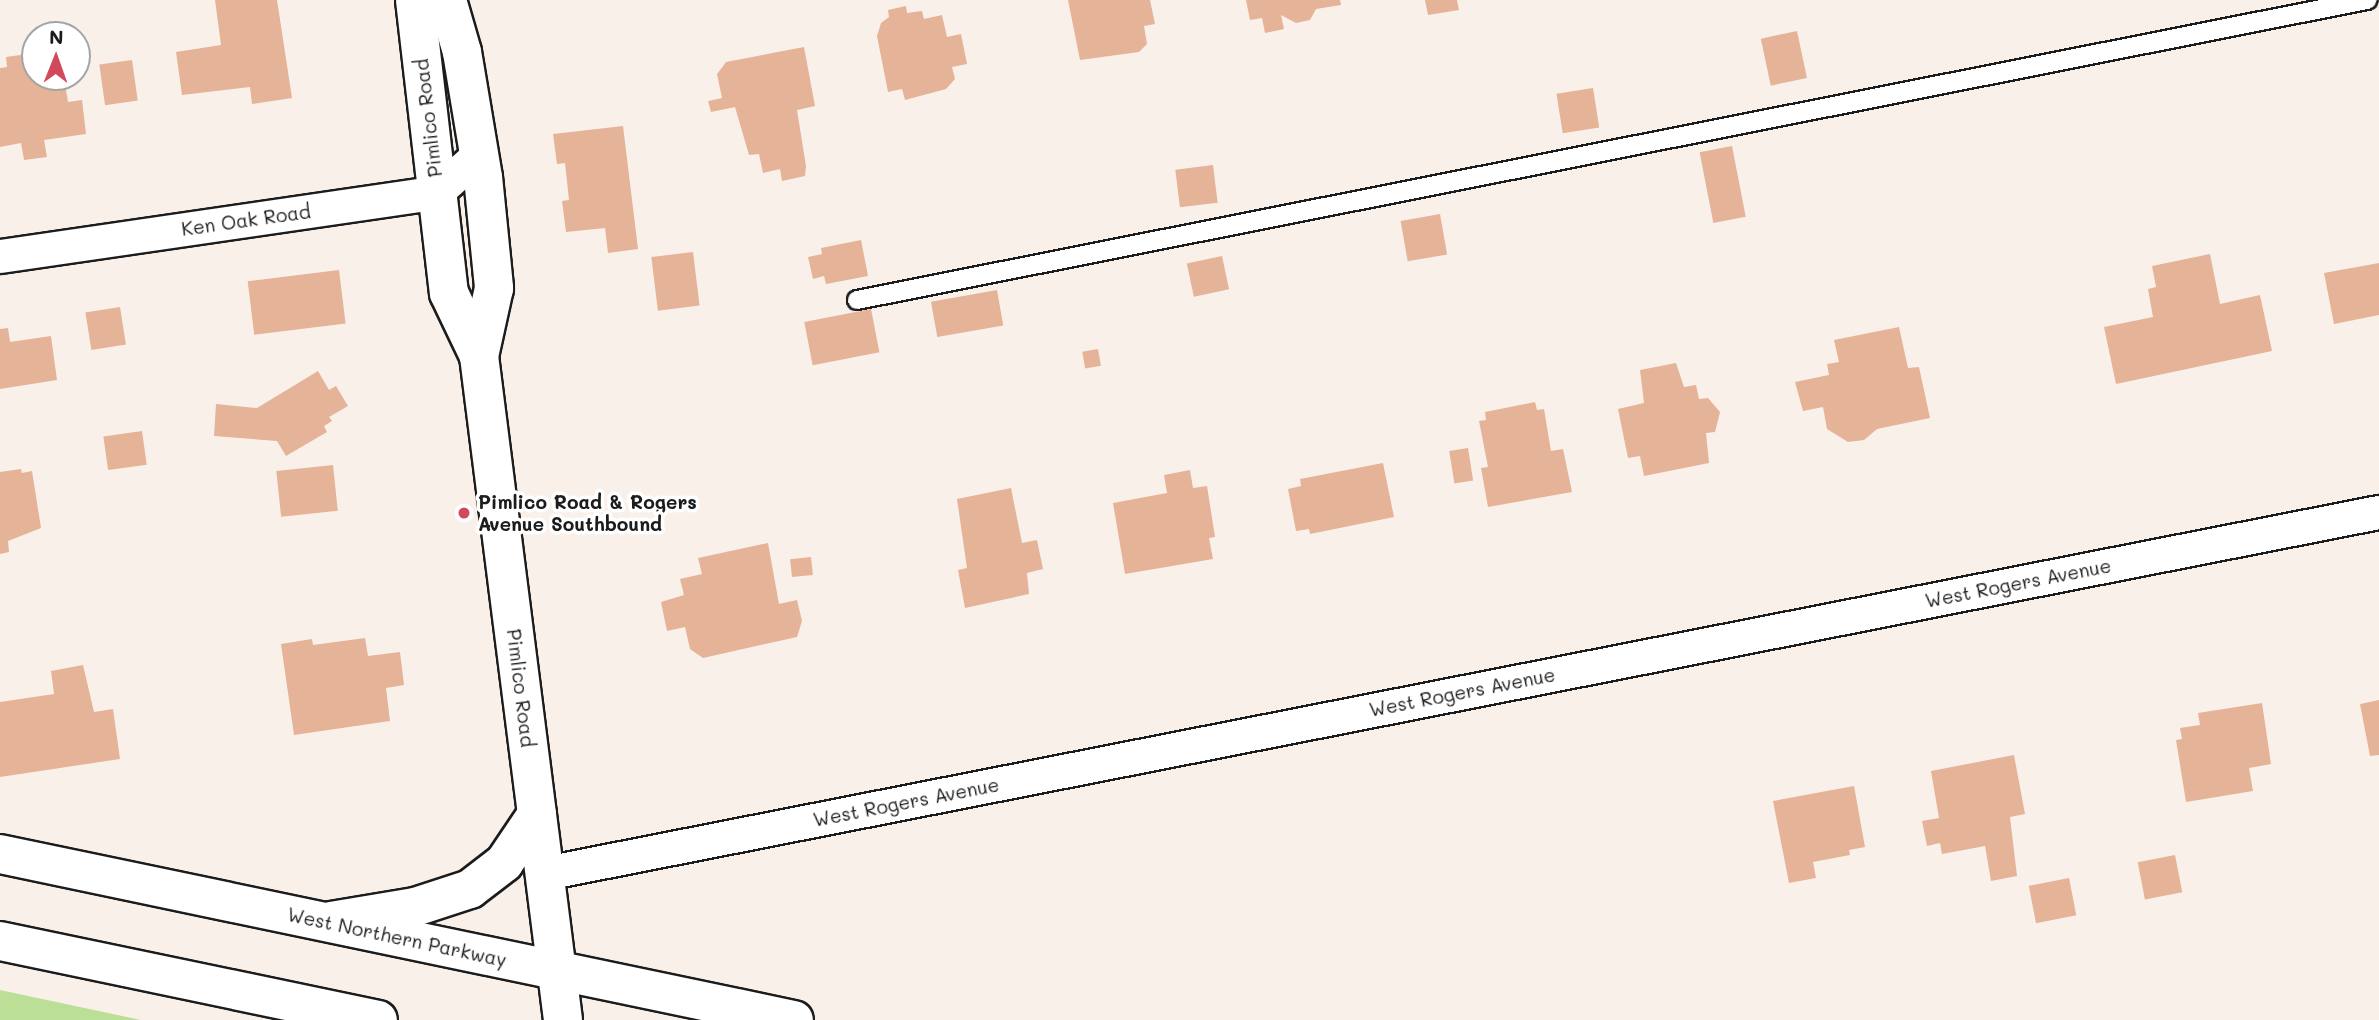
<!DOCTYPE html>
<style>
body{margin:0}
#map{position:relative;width:2379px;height:1020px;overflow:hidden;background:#faf0ea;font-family:Mali,sans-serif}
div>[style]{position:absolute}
.green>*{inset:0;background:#bcdf98}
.building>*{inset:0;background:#e5b397;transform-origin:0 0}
.roads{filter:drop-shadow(2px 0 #1c1c1c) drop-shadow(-2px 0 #1c1c1c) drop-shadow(0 2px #1c1c1c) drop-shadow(0 -2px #1c1c1c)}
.service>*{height:18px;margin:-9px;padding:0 9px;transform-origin:9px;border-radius:9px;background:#fff}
.minor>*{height:33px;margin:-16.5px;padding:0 16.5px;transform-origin:16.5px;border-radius:16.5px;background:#fff}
.tertiary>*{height:38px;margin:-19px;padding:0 19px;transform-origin:19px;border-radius:19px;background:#fff}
.primary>*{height:38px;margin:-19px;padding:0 19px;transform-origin:19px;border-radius:19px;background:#fff}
.dots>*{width:19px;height:19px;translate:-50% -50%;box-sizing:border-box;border:4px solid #fff;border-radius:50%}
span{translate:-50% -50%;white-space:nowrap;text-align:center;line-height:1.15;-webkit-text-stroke:7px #fff;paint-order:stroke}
.street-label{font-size:19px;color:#1c1c1c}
.poi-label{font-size:19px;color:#1c1c1c;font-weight:700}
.left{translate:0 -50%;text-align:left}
.north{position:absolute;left:21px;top:21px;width:70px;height:70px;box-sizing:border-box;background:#fff;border:2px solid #a4a4a4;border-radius:50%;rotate:1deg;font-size:19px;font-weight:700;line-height:28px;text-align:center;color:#1c1c1c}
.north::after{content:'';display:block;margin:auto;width:24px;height:32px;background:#d1495b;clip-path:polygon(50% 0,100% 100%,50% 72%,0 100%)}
</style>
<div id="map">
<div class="green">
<i style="clip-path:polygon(0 990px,141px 1020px,0 1020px)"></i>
</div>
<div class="building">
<i style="clip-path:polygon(215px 0,277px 0,292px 98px,252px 104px,250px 87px,182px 95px,176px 52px,221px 45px)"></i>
<i style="clip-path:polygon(1068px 0,1150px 0,1155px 24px,1144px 26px,1147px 44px,1139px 52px,1080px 60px)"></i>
<i style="clip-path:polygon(1246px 0,1340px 0,1341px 5px,1316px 9px,1310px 20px,1296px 23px,1281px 15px,1284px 29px,1265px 33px,1262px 18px,1250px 20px)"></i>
<i style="clip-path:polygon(1425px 0,1457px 0,1459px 10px,1428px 15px)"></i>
<i style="clip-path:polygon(906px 6px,907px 13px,922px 11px,924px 19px,942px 15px,947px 37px,961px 34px,967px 64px,952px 67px,955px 79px,946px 89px,905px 100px,902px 89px,888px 92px,877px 36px,881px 23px,889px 17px,888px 10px)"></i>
<i style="left:1797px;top:31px;width:48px;height:37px;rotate:78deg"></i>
<i style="clip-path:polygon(804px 47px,815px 106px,797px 110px,806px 166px,805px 176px,782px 181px,780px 169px,763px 173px,759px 154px,749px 155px,735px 107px,711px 112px,708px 101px,722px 98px,717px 74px,726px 62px)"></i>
<i style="clip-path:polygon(35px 53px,35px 77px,64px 77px,68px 102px,82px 100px,86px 134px,44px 140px,47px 157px,24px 160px,21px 143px,0 147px,0 68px,7px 67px,6px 57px)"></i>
<i style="left:132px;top:60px;width:41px;height:33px;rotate:82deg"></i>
<i style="left:1593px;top:88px;width:40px;height:37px;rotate:81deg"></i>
<i style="clip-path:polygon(623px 126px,638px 249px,608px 253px,605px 228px,566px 232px,562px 201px,569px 200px,565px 163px,557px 164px,553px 134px)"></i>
<i style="left:1732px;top:146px;width:72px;height:33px;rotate:79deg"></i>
<i style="left:1213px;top:165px;width:38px;height:38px;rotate:83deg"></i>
<i style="left:1440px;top:214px;width:41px;height:40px;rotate:80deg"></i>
<i style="clip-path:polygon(861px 240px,868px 276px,826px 284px,824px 276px,813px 279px,808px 257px,822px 254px,821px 248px)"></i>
<i style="left:693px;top:252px;width:54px;height:42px;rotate:83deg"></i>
<i style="clip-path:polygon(2210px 254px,2220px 304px,2260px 295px,2272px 351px,2116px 384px,2104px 327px,2153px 317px,2148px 289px,2156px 287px,2152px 266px)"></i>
<i style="left:1222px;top:256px;width:34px;height:36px;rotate:78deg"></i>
<i style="clip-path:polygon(2379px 263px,2379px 315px,2334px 324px,2324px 273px)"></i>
<i style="left:339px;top:270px;width:54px;height:92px;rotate:83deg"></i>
<i style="left:997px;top:290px;width:36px;height:67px;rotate:80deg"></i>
<i style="left:120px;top:307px;width:38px;height:35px;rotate:81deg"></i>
<i style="left:871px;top:309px;width:44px;height:68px;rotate:79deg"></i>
<i style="clip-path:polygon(1899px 327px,1908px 368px,1919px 367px,1930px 418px,1877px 429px,1864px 440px,1848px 442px,1827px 429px,1823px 407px,1803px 411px,1795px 382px,1829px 375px,1827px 364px,1839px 362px,1834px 340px)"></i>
<i style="clip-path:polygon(8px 328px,10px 342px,51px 336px,57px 380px,0 389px,0 329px)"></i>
<i style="left:1098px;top:349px;width:17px;height:16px;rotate:80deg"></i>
<i style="clip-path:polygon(1676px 363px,1684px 387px,1696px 385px,1699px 399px,1708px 398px,1720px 412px,1715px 432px,1706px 433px,1709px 463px,1644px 476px,1640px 456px,1628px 458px,1618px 409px,1644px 403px,1640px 370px)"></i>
<i style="clip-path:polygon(318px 371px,329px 390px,336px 386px,348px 406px,329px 417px,332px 421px,324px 426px,327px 432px,286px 456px,277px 441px,214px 436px,216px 404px,257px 408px)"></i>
<i style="clip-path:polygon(1535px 402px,1537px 410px,1544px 409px,1551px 451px,1563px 449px,1572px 492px,1488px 507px,1481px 468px,1488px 467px,1479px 421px,1486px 420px,1485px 412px)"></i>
<i style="left:142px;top:431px;width:34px;height:39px;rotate:82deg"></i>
<i style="left:1468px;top:448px;width:33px;height:19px;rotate:81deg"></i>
<i style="clip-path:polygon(1383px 463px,1394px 517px,1310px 534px,1309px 529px,1296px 531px,1288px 489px,1301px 486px,1300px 479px)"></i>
<i style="left:333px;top:465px;width:46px;height:57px;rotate:84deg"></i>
<i style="clip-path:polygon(21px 469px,22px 473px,32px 471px,41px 528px,8px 541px,9px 552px,0 554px,0 472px)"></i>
<i style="clip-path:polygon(1190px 470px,1193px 488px,1207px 486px,1215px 537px,1209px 538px,1213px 559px,1125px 574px,1113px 503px,1167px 493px,1164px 475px)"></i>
<i style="clip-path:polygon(1011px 488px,1022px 543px,1037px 540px,1043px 569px,1027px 573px,1029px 594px,965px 608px,958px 570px,967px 568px,957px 499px)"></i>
<i style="clip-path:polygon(768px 543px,779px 604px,797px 600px,802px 621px,797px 637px,703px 658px,690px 649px,685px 627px,667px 631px,661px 602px,684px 595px,680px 579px,702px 574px,698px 558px)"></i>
<i style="left:811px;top:557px;width:18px;height:21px;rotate:84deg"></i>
<i style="clip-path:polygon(365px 638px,368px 656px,400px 652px,404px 685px,386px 688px,390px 721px,294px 735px,281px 644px,312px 639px,313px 645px)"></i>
<i style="clip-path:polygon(83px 665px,94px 712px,113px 709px,120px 759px,0 777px,0 702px,54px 694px,51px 671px)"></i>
<i style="clip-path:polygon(2379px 700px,2379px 755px,2370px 756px,2360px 704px)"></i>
<i style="clip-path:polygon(2262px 703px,2271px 764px,2249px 768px,2253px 791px,2186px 802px,2176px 740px,2182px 739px,2180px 728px,2200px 725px,2198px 713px)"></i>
<i style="clip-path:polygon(2014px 755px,2025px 814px,2010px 817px,2017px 876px,1991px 881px,1985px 846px,1942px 854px,1940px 843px,1927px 846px,1922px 821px,1939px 818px,1931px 771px)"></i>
<i style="clip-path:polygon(1854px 786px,1865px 847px,1849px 850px,1850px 855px,1813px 862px,1816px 878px,1789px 883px,1773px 801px)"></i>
<i style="left:2175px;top:855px;width:38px;height:38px;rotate:79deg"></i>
<i style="left:2069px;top:878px;width:38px;height:41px;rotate:79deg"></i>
</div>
<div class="roads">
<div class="service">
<i style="left:857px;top:300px;width:1540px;rotate:-11.24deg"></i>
</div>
<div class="minor">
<i style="left:0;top:256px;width:442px;rotate:-8.3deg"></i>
<i style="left:437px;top:192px;width:55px;rotate:-42.1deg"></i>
<i style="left:545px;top:873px;width:1869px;rotate:-11.14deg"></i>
</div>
<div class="tertiary">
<i style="left:415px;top:0;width:295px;rotate:83.4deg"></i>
<i style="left:449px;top:293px;width:70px;rotate:64.5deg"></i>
<i style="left:479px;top:356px;width:669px;rotate:82.79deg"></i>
<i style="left:447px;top:0;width:54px;rotate:73.9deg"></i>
<i style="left:462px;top:52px;width:127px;rotate:80.5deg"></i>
<i style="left:483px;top:177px;width:112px;rotate:84.3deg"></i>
<i style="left:494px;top:288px;width:70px;rotate:102.4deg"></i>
<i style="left:331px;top:921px;width:85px;rotate:-9.5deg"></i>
<i style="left:415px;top:907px;width:58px;rotate:-18.1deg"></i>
<i style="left:470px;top:889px;width:43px;rotate:-37.4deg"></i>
<i style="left:504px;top:863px;width:59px;rotate:-56deg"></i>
</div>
<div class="primary">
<i style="left:0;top:854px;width:811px;rotate:11.81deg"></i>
<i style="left:0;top:941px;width:386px;rotate:11.8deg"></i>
</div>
</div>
<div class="dots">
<i style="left:464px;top:513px;background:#d1495b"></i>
</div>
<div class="street-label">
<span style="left:428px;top:118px;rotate:-97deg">Pimlico Road</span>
<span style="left:246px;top:220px;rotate:-8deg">Ken Oak Road</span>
<span style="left:2018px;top:583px;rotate:-11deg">West Rogers Avenue</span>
<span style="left:521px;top:688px;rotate:83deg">Pimlico Road</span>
<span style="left:1462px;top:692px;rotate:-11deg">West Rogers Avenue</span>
<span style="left:906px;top:802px;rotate:-11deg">West Rogers Avenue</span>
<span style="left:397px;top:937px;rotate:12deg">West Northern Parkway</span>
</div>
<div class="poi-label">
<span class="left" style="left:478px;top:513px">Pimlico Road &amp; Rogers<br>Avenue Southbound</span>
</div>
<div class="north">N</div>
</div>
